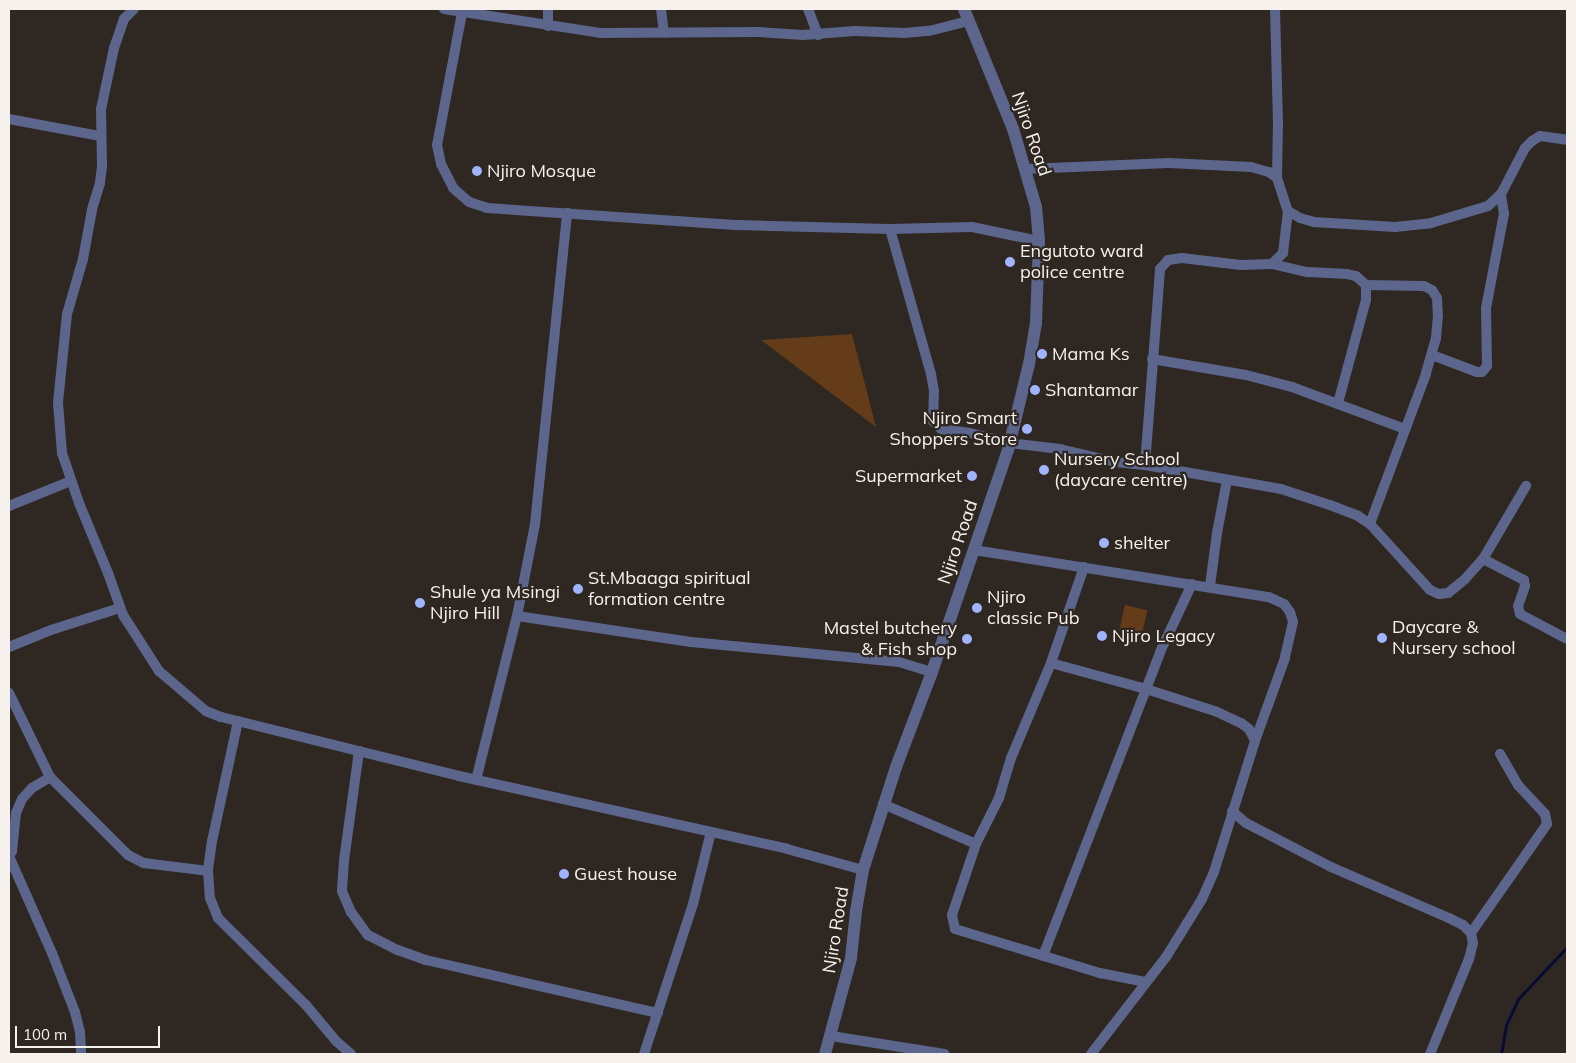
<!DOCTYPE html>
<style>
body{margin:0}
#map{position:relative;width:1576px;height:1063px;overflow:hidden;background:#2f2721;font-family:Mulish,sans-serif}
div>[style]{position:absolute}
.green>*{inset:0;background:#643c19;transform-origin:0 0}
.stream>*{height:3px;margin:-1.5px;padding:0 1.5px;transform-origin:1.5px;border-radius:1.5px;background:#080b33}
.minor>*{height:10px;margin:-5px;padding:0 5px;transform-origin:5px;border-radius:5px;background:#5c668c}
.tertiary>*{height:12px;margin:-6px;padding:0 6px;transform-origin:6px;border-radius:6px;background:#5c668c}
.dots>*{width:14px;height:14px;translate:-50% -50%;box-sizing:border-box;border:2px solid #2f2721;border-radius:50%}
span{translate:-50% -50%;white-space:nowrap;text-align:center;line-height:1.15;-webkit-text-stroke:4.5px #2f2721;paint-order:stroke}
.street-label{font-size:18px;color:#f7f1ed}
.poi-label{font-size:18px;color:#f7f1ed}
.left{translate:0 -50%;text-align:left}
.right{translate:-100% -50%;text-align:right}
.frame{position:absolute;inset:0;border:10px solid #f7f1ed;pointer-events:none}
.scale{position:absolute;left:15px;top:1026px;width:145px;height:22px;box-sizing:border-box;border:2px solid #f7f1ed;border-top:0;padding-left:6px;font-size:15px;line-height:18px;white-space:nowrap;color:#f7f1ed;-webkit-text-stroke:4px #2f2721;paint-order:stroke}
</style>
<div id="map">
<div class="green">
<i style="clip-path:polygon(852px 334px,876px 427px,761px 340px)"></i>
<i style="left:1125px;top:605px;width:23px;height:26px;rotate:13deg"></i>
</div>
<div class="stream">
<i style="left:1501px;top:1054px;width:29px;rotate:-80deg"></i>
<i style="left:1506px;top:1025px;width:29px;rotate:-65deg"></i>
<i style="left:1518px;top:999px;width:71px;rotate:-46.7deg"></i>
</div>
<div class="minor">
<i style="left:134px;top:9px;width:14px;rotate:135deg"></i>
<i style="left:124px;top:19px;width:31px;rotate:109deg"></i>
<i style="left:114px;top:48px;width:62px;rotate:102deg"></i>
<i style="left:101px;top:109px;width:57px;rotate:89deg"></i>
<i style="left:102px;top:166px;width:17px;rotate:97deg"></i>
<i style="left:100px;top:183px;width:28px;rotate:107deg"></i>
<i style="left:92px;top:210px;width:50px;rotate:100.4deg"></i>
<i style="left:83px;top:259px;width:57px;rotate:106.2deg"></i>
<i style="left:67px;top:314px;width:89px;rotate:95.8deg"></i>
<i style="left:58px;top:403px;width:50px;rotate:85.4deg"></i>
<i style="left:62px;top:453px;width:53px;rotate:71.2deg"></i>
<i style="left:79px;top:503px;width:76px;rotate:67.5deg"></i>
<i style="left:108px;top:573px;width:45px;rotate:70.3deg"></i>
<i style="left:123px;top:615px;width:67px;rotate:57.3deg"></i>
<i style="left:159px;top:671px;width:62px;rotate:40.4deg"></i>
<i style="left:206px;top:711px;width:16px;rotate:22deg"></i>
<i style="left:221px;top:717px;width:245px;rotate:13.9deg"></i>
<i style="left:459px;top:776px;width:336px;rotate:12.5deg"></i>
<i style="left:787px;top:849px;width:79px;rotate:15.4deg"></i>
<i style="left:444px;top:9px;width:158px;rotate:8.7deg"></i>
<i style="left:600px;top:33px;width:159px;rotate:-0.4deg"></i>
<i style="left:759px;top:32px;width:44px;rotate:3.9deg"></i>
<i style="left:803px;top:35px;width:52px;rotate:-4.4deg"></i>
<i style="left:855px;top:31px;width:49px;rotate:2.3deg"></i>
<i style="left:904px;top:33px;width:25px;rotate:-5deg"></i>
<i style="left:929px;top:31px;width:40px;rotate:-14.4deg"></i>
<i style="left:548px;top:9px;width:17px;rotate:90deg"></i>
<i style="left:661px;top:9px;width:24px;rotate:83deg"></i>
<i style="left:808px;top:9px;width:28px;rotate:69deg"></i>
<i style="left:1275px;top:9px;width:112px;rotate:88.5deg"></i>
<i style="left:1278px;top:121px;width:57px;rotate:91deg"></i>
<i style="left:462px;top:13px;width:134px;rotate:100.7deg"></i>
<i style="left:437px;top:145px;width:19px;rotate:78deg"></i>
<i style="left:441px;top:164px;width:27px;rotate:63deg"></i>
<i style="left:453px;top:188px;width:21px;rotate:41deg"></i>
<i style="left:469px;top:202px;width:19px;rotate:18deg"></i>
<i style="left:487px;top:208px;width:252px;rotate:3.9deg"></i>
<i style="left:738px;top:225px;width:152px;rotate:1.5deg"></i>
<i style="left:890px;top:229px;width:82px;rotate:-1.4deg"></i>
<i style="left:972px;top:227px;width:68px;rotate:11.8deg"></i>
<i style="left:9px;top:119px;width:93px;rotate:10.6deg"></i>
<i style="left:1026px;top:169px;width:143px;rotate:-2.4deg"></i>
<i style="left:1169px;top:163px;width:82px;rotate:2.8deg"></i>
<i style="left:1251px;top:167px;width:19px;rotate:16deg"></i>
<i style="left:1269px;top:172px;width:10px;rotate:37deg"></i>
<i style="left:1277px;top:178px;width:35px;rotate:72deg"></i>
<i style="left:1288px;top:211px;width:14px;rotate:30deg"></i>
<i style="left:1300px;top:218px;width:15px;rotate:16deg"></i>
<i style="left:1314px;top:222px;width:81px;rotate:3.5deg"></i>
<i style="left:1395px;top:227px;width:36px;rotate:-6deg"></i>
<i style="left:1431px;top:223px;width:59px;rotate:-16.6deg"></i>
<i style="left:1488px;top:206px;width:18px;rotate:-43deg"></i>
<i style="left:1501px;top:194px;width:52px;rotate:-62.4deg"></i>
<i style="left:1525px;top:148px;width:10px;rotate:-45deg"></i>
<i style="left:1532px;top:141px;width:9px;rotate:-32deg"></i>
<i style="left:1540px;top:136px;width:27px;rotate:8deg"></i>
<i style="left:890px;top:229px;width:151px;rotate:74.2deg"></i>
<i style="left:931px;top:374px;width:17px;rotate:80deg"></i>
<i style="left:934px;top:391px;width:30px;rotate:92deg"></i>
<i style="left:933px;top:421px;width:11px;rotate:45deg"></i>
<i style="left:941px;top:429px;width:29px;rotate:8deg"></i>
<i style="left:970px;top:433px;width:41px;rotate:14deg"></i>
<i style="left:1010px;top:443px;width:50px;rotate:6.8deg"></i>
<i style="left:1060px;top:449px;width:57px;rotate:13.3deg"></i>
<i style="left:1115px;top:462px;width:30px;rotate:6deg"></i>
<i style="left:1145px;top:465px;width:138px;rotate:10deg"></i>
<i style="left:1281px;top:489px;width:52px;rotate:18.1deg"></i>
<i style="left:1330px;top:505px;width:30px;rotate:21deg"></i>
<i style="left:1358px;top:516px;width:14px;rotate:34deg"></i>
<i style="left:1370px;top:524px;width:89px;rotate:47.7deg"></i>
<i style="left:1430px;top:590px;width:10px;rotate:24deg"></i>
<i style="left:1439px;top:594px;width:9px;rotate:-6deg"></i>
<i style="left:1448px;top:593px;width:22px;rotate:-39deg"></i>
<i style="left:1465px;top:579px;width:27px;rotate:-48deg"></i>
<i style="left:1483px;top:559px;width:85px;rotate:-59.5deg"></i>
<i style="left:1272px;top:264px;width:37px;rotate:13deg"></i>
<i style="left:1308px;top:272px;width:39px;rotate:3deg"></i>
<i style="left:1347px;top:274px;width:9px;rotate:13deg"></i>
<i style="left:1356px;top:276px;width:13px;rotate:42deg"></i>
<i style="left:1366px;top:285px;width:15px;rotate:90deg"></i>
<i style="left:1366px;top:300px;width:107px;rotate:105.2deg"></i>
<i style="left:1366px;top:285px;width:58px;rotate:1deg"></i>
<i style="left:1424px;top:286px;width:9px;rotate:27deg"></i>
<i style="left:1432px;top:290px;width:9px;rotate:58deg"></i>
<i style="left:1437px;top:298px;width:17px;rotate:87deg"></i>
<i style="left:1438px;top:315px;width:23px;rotate:95deg"></i>
<i style="left:1436px;top:338px;width:37px;rotate:106deg"></i>
<i style="left:1426px;top:374px;width:160px;rotate:110.5deg"></i>
<i style="left:1432px;top:355px;width:48px;rotate:20.7deg"></i>
<i style="left:1477px;top:372px;width:5px"></i>
<i style="left:1482px;top:372px;width:8px;rotate:-50deg"></i>
<i style="left:1487px;top:366px;width:58px;rotate:-91deg"></i>
<i style="left:1486px;top:308px;width:96px;rotate:-79.2deg"></i>
<i style="left:1504px;top:214px;width:20px;rotate:-99deg"></i>
<i style="left:1152px;top:359px;width:95px;rotate:9.7deg"></i>
<i style="left:1246px;top:375px;width:48px;rotate:14.6deg"></i>
<i style="left:1292px;top:387px;width:121px;rotate:20.4deg"></i>
<i style="left:1145px;top:465px;width:197px;rotate:-85.6deg"></i>
<i style="left:1160px;top:269px;width:12px;rotate:-48deg"></i>
<i style="left:1168px;top:260px;width:14px;rotate:-8deg"></i>
<i style="left:1182px;top:258px;width:59px;rotate:6.8deg"></i>
<i style="left:1241px;top:265px;width:31px;rotate:-2deg"></i>
<i style="left:1272px;top:264px;width:16px;rotate:-45deg"></i>
<i style="left:1283px;top:253px;width:42px;rotate:-83.2deg"></i>
<i style="left:9px;top:506px;width:67px;rotate:-22deg"></i>
<i style="left:974px;top:550px;width:299px;rotate:9.1deg"></i>
<i style="left:1269px;top:597px;width:17px;rotate:25deg"></i>
<i style="left:1284px;top:604px;width:10px;rotate:53deg"></i>
<i style="left:1290px;top:612px;width:10px;rotate:73deg"></i>
<i style="left:1293px;top:622px;width:37px;rotate:103deg"></i>
<i style="left:1285px;top:658px;width:88px;rotate:109.9deg"></i>
<i style="left:1255px;top:741px;width:137px;rotate:107.4deg"></i>
<i style="left:1214px;top:872px;width:30px;rotate:114deg"></i>
<i style="left:1202px;top:899px;width:68px;rotate:121.8deg"></i>
<i style="left:1166px;top:957px;width:123px;rotate:127.7deg"></i>
<i style="left:1483px;top:559px;width:46px;rotate:27.1deg"></i>
<i style="left:1524px;top:580px;width:6px;rotate:81deg"></i>
<i style="left:1525px;top:586px;width:21px;rotate:109deg"></i>
<i style="left:1518px;top:606px;width:8px;rotate:76deg"></i>
<i style="left:1520px;top:614px;width:53px;rotate:28deg"></i>
<i style="left:1084px;top:567px;width:102px;rotate:109deg"></i>
<i style="left:1051px;top:663px;width:103px;rotate:112.8deg"></i>
<i style="left:1011px;top:758px;width:42px;rotate:106.7deg"></i>
<i style="left:999px;top:798px;width:51px;rotate:116.6deg"></i>
<i style="left:976px;top:844px;width:75px;rotate:108.7deg"></i>
<i style="left:952px;top:915px;width:14px;rotate:78deg"></i>
<i style="left:955px;top:929px;width:152px;rotate:16.9deg"></i>
<i style="left:1100px;top:973px;width:47px;rotate:11.1deg"></i>
<i style="left:1210px;top:586px;width:53px;rotate:-82.5deg"></i>
<i style="left:1217px;top:533px;width:54px;rotate:-79.3deg"></i>
<i style="left:517px;top:616px;width:176px;rotate:8.5deg"></i>
<i style="left:691px;top:642px;width:209px;rotate:5.5deg"></i>
<i style="left:899px;top:662px;width:34px;rotate:17deg"></i>
<i style="left:9px;top:647px;width:45px;rotate:-22deg"></i>
<i style="left:51px;top:630px;width:72px;rotate:-17.7deg"></i>
<i style="left:1051px;top:663px;width:98px;rotate:15.3deg"></i>
<i style="left:1146px;top:689px;width:72px;rotate:17.7deg"></i>
<i style="left:1215px;top:711px;width:29px;rotate:25deg"></i>
<i style="left:1241px;top:723px;width:10px;rotate:37deg"></i>
<i style="left:1249px;top:729px;width:13px;rotate:63deg"></i>
<i style="left:9px;top:693px;width:93px;rotate:64deg"></i>
<i style="left:50px;top:777px;width:110px;rotate:45deg"></i>
<i style="left:128px;top:855px;width:18px;rotate:27deg"></i>
<i style="left:144px;top:863px;width:64px;rotate:7.1deg"></i>
<i style="left:238px;top:721px;width:123px;rotate:102.2deg"></i>
<i style="left:212px;top:841px;width:30px;rotate:98deg"></i>
<i style="left:208px;top:871px;width:27px;rotate:86deg"></i>
<i style="left:210px;top:898px;width:22px;rotate:68deg"></i>
<i style="left:218px;top:918px;width:124px;rotate:44.7deg"></i>
<i style="left:306px;top:1005px;width:47px;rotate:50.2deg"></i>
<i style="left:336px;top:1041px;width:20px;rotate:41deg"></i>
<i style="left:359px;top:751px;width:111px;rotate:97.8deg"></i>
<i style="left:344px;top:861px;width:30px;rotate:94deg"></i>
<i style="left:342px;top:891px;width:23px;rotate:67deg"></i>
<i style="left:351px;top:912px;width:29px;rotate:54deg"></i>
<i style="left:368px;top:935px;width:34px;rotate:27deg"></i>
<i style="left:398px;top:950px;width:30px;rotate:20deg"></i>
<i style="left:426px;top:960px;width:238px;rotate:12.9deg"></i>
<i style="left:476px;top:780px;width:169px;rotate:-76deg"></i>
<i style="left:517px;top:616px;width:94px;rotate:-78.9deg"></i>
<i style="left:535px;top:524px;width:313px;rotate:-84.1deg"></i>
<i style="left:883px;top:804px;width:101px;rotate:23.3deg"></i>
<i style="left:1232px;top:811px;width:18px;rotate:41deg"></i>
<i style="left:1246px;top:823px;width:96px;rotate:27.4deg"></i>
<i style="left:1331px;top:867px;width:129px;rotate:23.4deg"></i>
<i style="left:1449px;top:918px;width:16px;rotate:27deg"></i>
<i style="left:1463px;top:925px;width:11px;rotate:45deg"></i>
<i style="left:1471px;top:933px;width:10px;rotate:79deg"></i>
<i style="left:1473px;top:943px;width:16px;rotate:104deg"></i>
<i style="left:1469px;top:959px;width:103px;rotate:112.3deg"></i>
<i style="left:9px;top:856px;width:106px;rotate:66.1deg"></i>
<i style="left:52px;top:953px;width:63px;rotate:68.7deg"></i>
<i style="left:75px;top:1012px;width:21px;rotate:76deg"></i>
<i style="left:80px;top:1032px;width:22px;rotate:87deg"></i>
<i style="left:9px;top:856px;width:6px;rotate:-59deg"></i>
<i style="left:12px;top:851px;width:38px;rotate:-84deg"></i>
<i style="left:16px;top:813px;width:15px;rotate:-67deg"></i>
<i style="left:22px;top:799px;width:15px;rotate:-48deg"></i>
<i style="left:32px;top:788px;width:21px;rotate:-31deg"></i>
<i style="left:1471px;top:933px;width:133px;rotate:-55.1deg"></i>
<i style="left:1547px;top:824px;width:10px;rotate:-101deg"></i>
<i style="left:1545px;top:814px;width:40px;rotate:-133deg"></i>
<i style="left:1518px;top:785px;width:36px;rotate:-120deg"></i>
<i style="left:1043px;top:956px;width:326px;rotate:-68.9deg"></i>
<i style="left:1160px;top:652px;width:75px;rotate:-64.8deg"></i>
<i style="left:831px;top:1036px;width:115px;rotate:9deg"></i>
<i style="left:644px;top:1054px;width:158px;rotate:-71.9deg"></i>
<i style="left:693px;top:904px;width:74px;rotate:-76deg"></i>
</div>
<div class="tertiary">
<i style="left:825px;top:1054px;width:99px;rotate:-74.8deg"></i>
<i style="left:851px;top:958px;width:47px;rotate:-83.9deg"></i>
<i style="left:856px;top:911px;width:42px;rotate:-80.3deg"></i>
<i style="left:863px;top:870px;width:108px;rotate:-72.2deg"></i>
<i style="left:896px;top:767px;width:102px;rotate:-69.2deg"></i>
<i style="left:932px;top:672px;width:235px;rotate:-71.1deg"></i>
<i style="left:1008px;top:450px;width:89px;rotate:-76.3deg"></i>
<i style="left:1029px;top:364px;width:42px;rotate:-80.3deg"></i>
<i style="left:1036px;top:323px;width:82px;rotate:-87.9deg"></i>
<i style="left:1039px;top:241px;width:34px;rotate:-95deg"></i>
<i style="left:1036px;top:207px;width:81px;rotate:-106.4deg"></i>
<i style="left:1013px;top:129px;width:130px;rotate:-112.2deg"></i>
</div>
<div class="dots">
<i style="left:477px;top:171px;background:#a0b3fd"></i>
<i style="left:1010px;top:262px;background:#a0b3fd"></i>
<i style="left:1042px;top:354px;background:#a0b3fd"></i>
<i style="left:1035px;top:390px;background:#a0b3fd"></i>
<i style="left:1027px;top:429px;background:#a0b3fd"></i>
<i style="left:1044px;top:470px;background:#a0b3fd"></i>
<i style="left:972px;top:476px;background:#a0b3fd"></i>
<i style="left:1104px;top:543px;background:#a0b3fd"></i>
<i style="left:578px;top:589px;background:#a0b3fd"></i>
<i style="left:420px;top:603px;background:#a0b3fd"></i>
<i style="left:977px;top:608px;background:#a0b3fd"></i>
<i style="left:1102px;top:636px;background:#a0b3fd"></i>
<i style="left:1382px;top:638px;background:#a0b3fd"></i>
<i style="left:967px;top:639px;background:#a0b3fd"></i>
<i style="left:564px;top:874px;background:#a0b3fd"></i>
</div>
<div class="street-label">
<span style="left:1031px;top:134px;rotate:71deg">Njiro Road</span>
<span style="left:958px;top:542px;rotate:-71deg">Njiro Road</span>
<span style="left:836px;top:930px;rotate:-81deg">Njiro Road</span>
</div>
<div class="poi-label">
<span class="left" style="left:487px;top:171px">Njiro Mosque</span>
<span class="left" style="left:1020px;top:262px">Engutoto ward<br>police centre</span>
<span class="left" style="left:1052px;top:354px">Mama Ks</span>
<span class="left" style="left:1045px;top:390px">Shantamar</span>
<span class="right" style="left:1017px;top:429px">Njiro Smart<br>Shoppers Store</span>
<span class="left" style="left:1054px;top:470px">Nursery School<br>(daycare centre)</span>
<span class="right" style="left:962px;top:476px">Supermarket</span>
<span class="left" style="left:1114px;top:543px">shelter</span>
<span class="left" style="left:588px;top:589px">St.Mbaaga spiritual<br>formation centre</span>
<span class="left" style="left:430px;top:603px">Shule ya Msingi<br>Njiro Hill</span>
<span class="left" style="left:987px;top:608px">Njiro<br>classic Pub</span>
<span class="left" style="left:1392px;top:638px">Daycare &amp;<br>Nursery school</span>
<span class="right" style="left:957px;top:639px">Mastel butchery<br>&amp; Fish shop</span>
<span class="left" style="left:1112px;top:636px">Njiro Legacy</span>
<span class="left" style="left:574px;top:874px">Guest house</span>
</div>
<div class="frame"></div>
<div class="scale">100 m</div>
</div>
